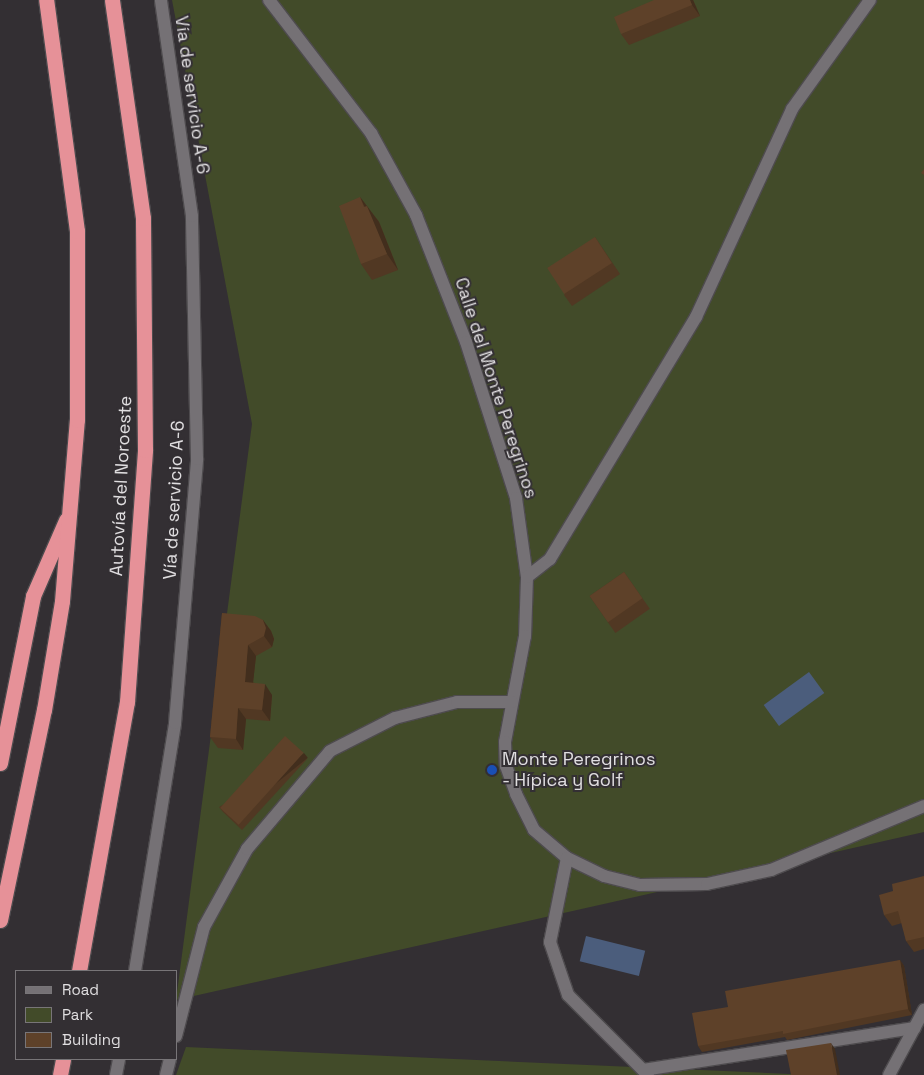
<!DOCTYPE html>
<meta charset="utf-8">
<style>
body{margin:0}
#map{position:relative;width:924px;height:1075px;overflow:hidden;background:#332f33;font-family:"Space Grotesk",sans-serif}
div>[style]{position:absolute}
.green>*{inset:0;background:#424b29}
.water>*{inset:0;background:#4b5d7c;transform-origin:0 0}
.roads{filter:drop-shadow(1px 0 #4e4b4e) drop-shadow(-1px 0 #4e4b4e) drop-shadow(0 1px #4e4b4e) drop-shadow(0 -1px #4e4b4e)}
.minor>*{height:12px;margin:-6px;padding:0 6px;transform-origin:6px;border-radius:6px;background:#757175}
.highway>*{height:15px;margin:-7.5px;padding:0 7.5px;transform-origin:7.5px;border-radius:7.5px;background:#e69198}
.wall>*{inset:0;background:#513823;transform-origin:0 0}
.shaded-wall>*{inset:0;background:#422e1d;transform-origin:0 0}
.building>*{inset:0;background:#5e4129;transform-origin:0 0}
.dots>*{width:14px;height:14px;translate:-50% -50%;box-sizing:border-box;border:2px solid #332f33;border-radius:50%}
span{translate:-50% -50%;white-space:nowrap;text-align:center;line-height:1.15;-webkit-text-stroke:4px #332f33;paint-order:stroke}
.street-label{font-size:18px;color:#e0dee0}
.poi-label{font-size:18px;color:#e0dee0}
.left{translate:0 -50%;text-align:left}
.legend{position:absolute;left:15px;top:970px;width:162px;height:90px;box-sizing:border-box;background:#332f33;border:1px solid #787578;margin:0;padding:6px 9px;list-style:none;font-size:15px;color:#e0dee0}
.legend li{display:flex;align-items:center;gap:10px;height:25px}
.legend b{width:25px;border:1px solid #787578}
</style>
<div id="map">
<div class="green">
<i style="clip-path:polygon(172px 0,924px 0,924px 832px,176px 1000px,252px 424px)"></i>
<i style="clip-path:polygon(186px 1047px,812px 1075px,176px 1075px)"></i>
</div>
<div class="water">
<i style="left:809px;top:672px;width:26px;height:56px;rotate:54deg"></i>
<i style="left:586px;top:936px;width:61px;height:26px;rotate:14deg"></i>
</div>
<div class="roads">
<div class="minor">
<i style="left:269px;top:0;width:168px;rotate:52.5deg"></i>
<i style="left:371px;top:133px;width:94px;rotate:61.2deg"></i>
<i style="left:416px;top:215px;width:136px;rotate:68.5deg"></i>
<i style="left:466px;top:342px;width:164px;rotate:72.2deg"></i>
<i style="left:516px;top:498px;width:80px;rotate:82.1deg"></i>
<i style="left:527px;top:577px;width:59px;rotate:91.9deg"></i>
<i style="left:525px;top:636px;width:108px;rotate:100.7deg"></i>
<i style="left:505px;top:742px;width:24px;rotate:88deg"></i>
<i style="left:506px;top:766px;width:30px;rotate:70deg"></i>
<i style="left:516px;top:794px;width:40px;rotate:63.4deg"></i>
<i style="left:534px;top:830px;width:43px;rotate:40.3deg"></i>
<i style="left:567px;top:858px;width:41px;rotate:25.9deg"></i>
<i style="left:604px;top:876px;width:37px;rotate:14deg"></i>
<i style="left:640px;top:885px;width:67px;rotate:-0.9deg"></i>
<i style="left:707px;top:884px;width:66px;rotate:-12.3deg"></i>
<i style="left:771px;top:870px;width:166px;rotate:-22.7deg"></i>
<i style="left:527px;top:577px;width:29px;rotate:-38deg"></i>
<i style="left:550px;top:559px;width:283px;rotate:-58.9deg"></i>
<i style="left:696px;top:317px;width:229px;rotate:-65.2deg"></i>
<i style="left:792px;top:109px;width:134px;rotate:-54.4deg"></i>
<i style="left:567px;top:858px;width:86px;rotate:101.4deg"></i>
<i style="left:550px;top:942px;width:56px;rotate:71.2deg"></i>
<i style="left:568px;top:995px;width:113px;rotate:45deg"></i>
<i style="left:135px;top:971px;width:251px;rotate:-80.8deg"></i>
<i style="left:175px;top:723px;width:265px;rotate:-85.2deg"></i>
<i style="left:197px;top:459px;width:243px;rotate:-91.2deg"></i>
<i style="left:192px;top:216px;width:218px;rotate:-98.2deg"></i>
<i style="left:176px;top:1036px;width:113px;rotate:-75.6deg"></i>
<i style="left:204px;top:927px;width:89px;rotate:-61.1deg"></i>
<i style="left:247px;top:849px;width:128px;rotate:-49.7deg"></i>
<i style="left:330px;top:751px;width:73px;rotate:-26.9deg"></i>
<i style="left:395px;top:718px;width:64px;rotate:-14.5deg"></i>
<i style="left:457px;top:702px;width:55px"></i>
<i style="left:643px;top:1070px;width:275px;rotate:-8.8deg"></i>
<i style="left:116px;top:1075px;width:16px;rotate:-79deg"></i>
<i style="left:166px;top:1075px;width:16px;rotate:-76deg"></i>
<i style="left:889px;top:1075px;width:74px;rotate:-61.7deg"></i>
</div>
<div class="highway">
<i style="left:0;top:763px;width:170px;rotate:-78.8deg"></i>
<i style="left:33px;top:596px;width:83px;rotate:-66.5deg"></i>
<i style="left:0;top:920px;width:215px;rotate:-78.2deg"></i>
<i style="left:44px;top:710px;width:110px;rotate:-80.6deg"></i>
<i style="left:62px;top:601px;width:182px;rotate:-85.3deg"></i>
<i style="left:77px;top:420px;width:189px;rotate:-90deg"></i>
<i style="left:77px;top:231px;width:233px;rotate:-97.6deg"></i>
<i style="left:79px;top:971px;width:273px;rotate:-79.9deg"></i>
<i style="left:127px;top:702px;width:253px;rotate:-85.9deg"></i>
<i style="left:145px;top:450px;width:232px;rotate:-90.5deg"></i>
<i style="left:143px;top:218px;width:220px;rotate:-98.1deg"></i>
<i style="left:60px;top:1075px;width:16px;rotate:-79deg"></i>
</div>
</div>
<div class="wall">
<i style="clip-path:polygon(693px 0,700px 16px,629px 45px,621px 34px)"></i>
<i style="clip-path:polygon(360px 197px,379px 222px,398px 270px,372px 280px,361px 264px)"></i>
<i style="clip-path:polygon(595px 237px,620px 274px,572px 306px,564px 295px)"></i>
<i style="left:624px;top:572px;width:45px;height:42px;rotate:55deg"></i>
<i style="clip-path:polygon(222px 613px,263px 620px,271px 631px,274px 639px,272px 647px,256px 656px,253px 682px,272px 695px,270px 721px,246px 719px,243px 750px,218px 748px,210px 737px)"></i>
<i style="clip-path:polygon(308px 758px,242px 830px,223px 812px,219px 807px)"></i>
<i style="clip-path:polygon(924px 876px,924px 949px,914px 952px,906px 941px,902px 923px,892px 926px,884px 915px,893px 891px)"></i>
<i style="clip-path:polygon(900px 960px,904px 966px,912px 1015px,787px 1040px,785px 1037px,702px 1052px,698px 1046px,728px 1007px)"></i>
</div>
<div class="shaded-wall">
<i style="clip-path:polygon(690px 0,693px 0,700px 16px,692px 5px)"></i>
<i style="clip-path:polygon(360px 197px,379px 222px,398px 270px,387px 254px)"></i>
<i style="clip-path:polygon(263px 620px,271px 631px,274px 639px,272px 647px,264px 636px)"></i>
<i style="clip-path:polygon(248px 645px,256px 656px,252px 692px,245px 682px)"></i>
<i style="clip-path:polygon(265px 684px,272px 695px,270px 721px,262px 710px)"></i>
<i style="clip-path:polygon(238px 708px,246px 719px,243px 750px,236px 739px)"></i>
<i style="left:304px;top:753px;width:6px;height:97px;rotate:51deg"></i>
<i style="clip-path:polygon(900px 960px,904px 966px,912px 1015px,908px 1009px)"></i>
<i style="clip-path:polygon(831px 1043px,835px 1049px,840px 1075px,837px 1075px)"></i>
</div>
<div class="building">
<i style="clip-path:polygon(654px 0,690px 0,692px 5px,621px 34px,614px 17px)"></i>
<i style="clip-path:polygon(924px 169px,924px 175px,921px 173px)"></i>
<i style="clip-path:polygon(360px 197px,364px 207px,367px 206px,387px 254px,361px 264px,339px 206px)"></i>
<i style="left:595px;top:237px;width:31px;height:57px;rotate:57deg"></i>
<i style="left:624px;top:572px;width:32px;height:42px;rotate:55deg"></i>
<i style="clip-path:polygon(222px 613px,255px 616px,263px 620px,266px 628px,264px 636px,248px 645px,245px 682px,265px 684px,262px 710px,238px 708px,236px 739px,210px 737px)"></i>
<i style="left:285px;top:736px;width:25px;height:97px;rotate:42deg"></i>
<i style="clip-path:polygon(924px 876px,924px 937px,906px 941px,898px 911px,884px 915px,879px 895px,893px 891px,892px 884px)"></i>
<i style="clip-path:polygon(900px 960px,908px 1009px,783px 1034px,783px 1031px,698px 1046px,692px 1013px,728px 1007px,725px 991px)"></i>
<i style="clip-path:polygon(831px 1043px,837px 1075px,791px 1075px,786px 1050px)"></i>
</div>
<div class="dots">
<i style="left:492px;top:770px;background:#1a4fb4"></i>
</div>
<div class="street-label">
<span style="left:192px;top:95px;rotate:82deg">Vía de servicio A-6</span>
<span style="left:496px;top:388px;rotate:72deg">Calle del Monte Peregrinos</span>
<span style="left:121px;top:486px;rotate:-87deg">Autovía del Noroeste</span>
<span style="left:174px;top:500px;rotate:-87deg">Vía de servicio A-6</span>
</div>
<div class="poi-label">
<span class="left" style="left:502px;top:770px">Monte Peregrinos<br>- Hípica y Golf</span>
</div>
<ul class="legend">
<li><b style="height:6px;background:#757175"></b>Road</li>
<li><b style="height:14px;background:#424b29"></b>Park</li>
<li><b style="height:14px;background:#5e4129"></b>Building</li>
</ul>
</div>
